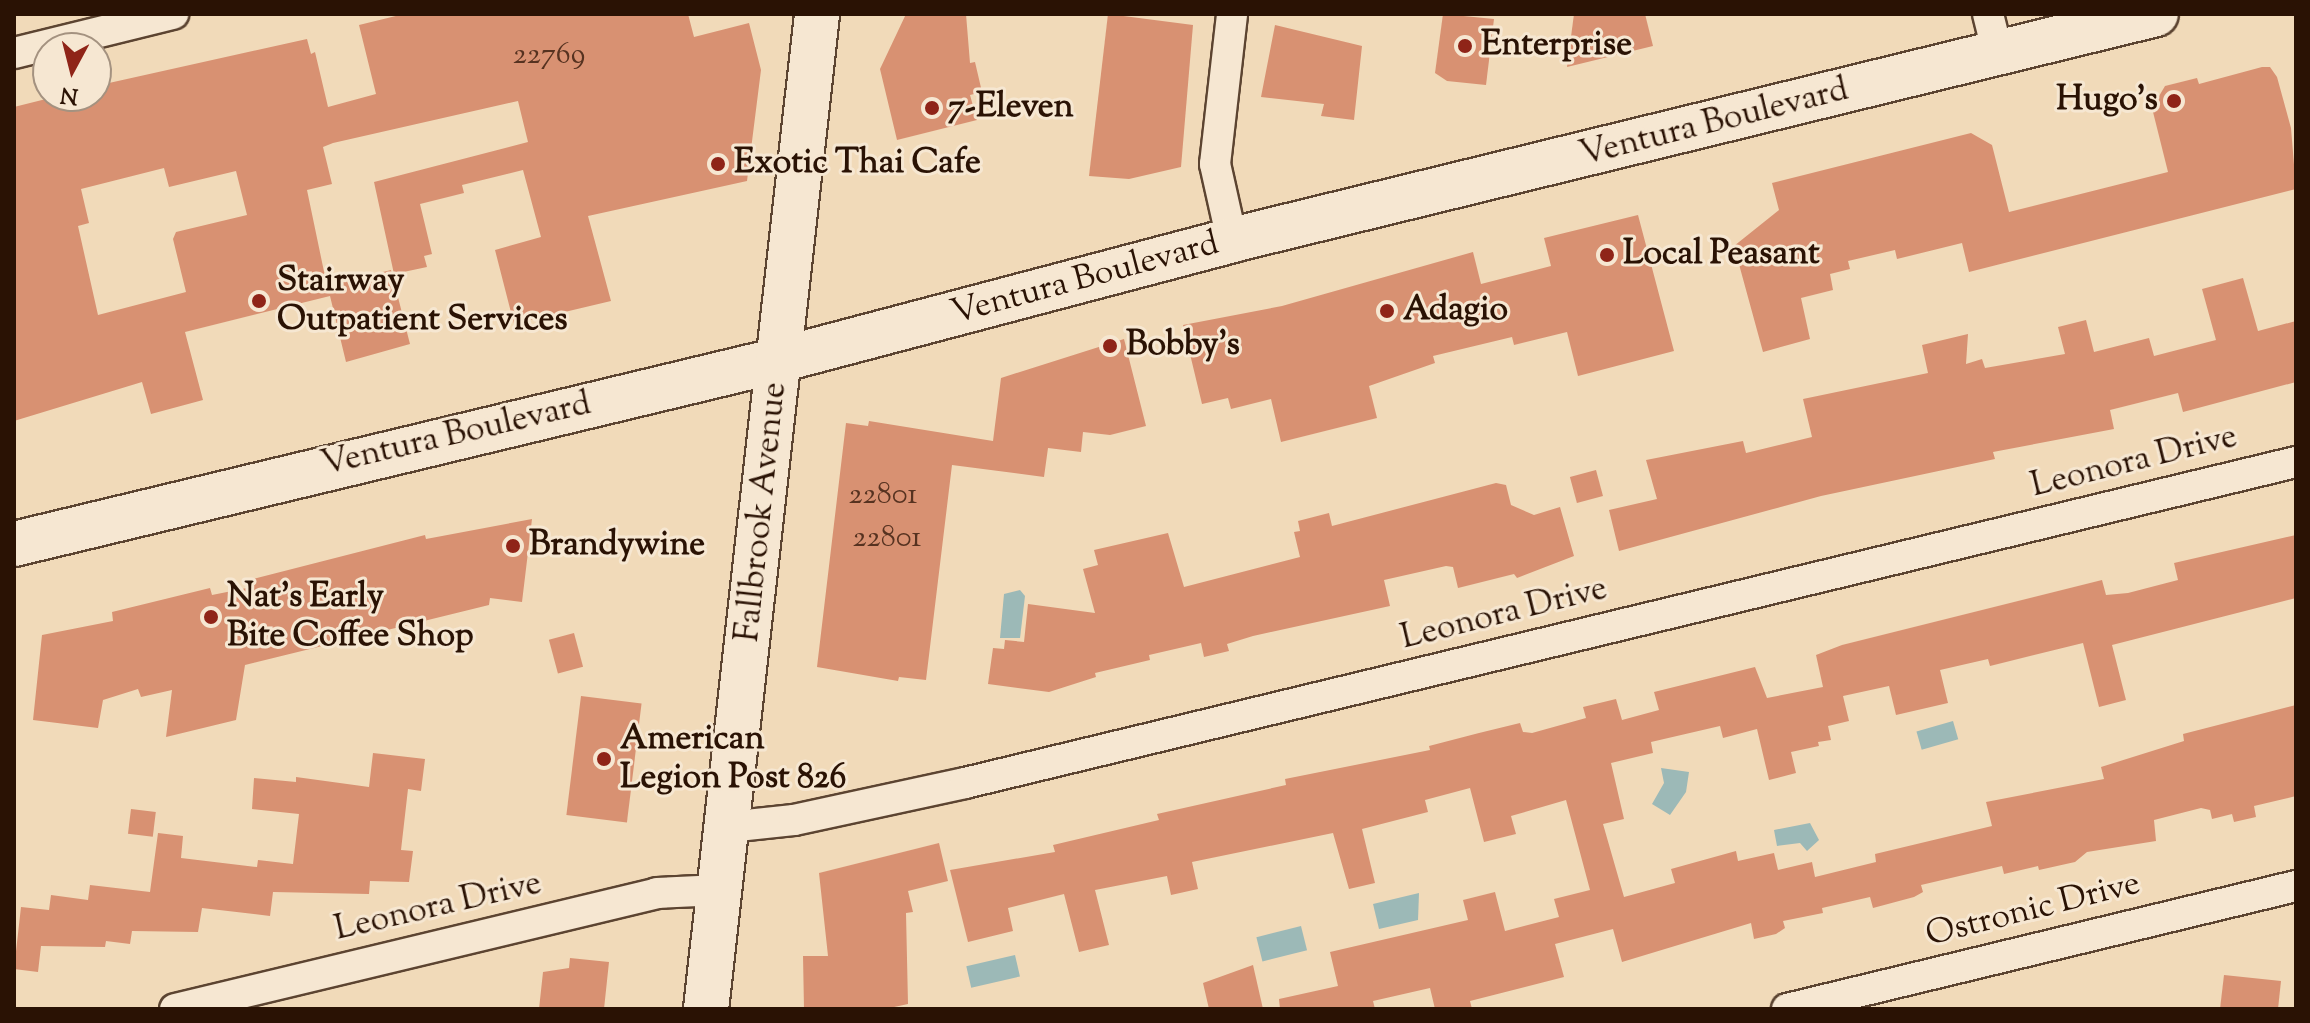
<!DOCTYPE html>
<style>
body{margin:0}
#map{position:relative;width:2310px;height:1023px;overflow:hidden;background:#f1dab9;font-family:"Sorts Mill Goudy",serif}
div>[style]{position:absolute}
.water>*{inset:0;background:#9cb9b7;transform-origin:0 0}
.building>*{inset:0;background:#d89172;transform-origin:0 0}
.roads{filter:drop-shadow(2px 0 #5c4431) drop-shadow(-2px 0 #5c4431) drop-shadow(0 2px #5c4431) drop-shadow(0 -2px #5c4431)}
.street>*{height:30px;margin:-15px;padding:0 15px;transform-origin:15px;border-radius:15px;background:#f6e7d2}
.secondary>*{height:44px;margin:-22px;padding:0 22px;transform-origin:22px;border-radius:22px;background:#f6e7d2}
.dots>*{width:22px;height:22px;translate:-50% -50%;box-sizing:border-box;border:4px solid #f6e7d2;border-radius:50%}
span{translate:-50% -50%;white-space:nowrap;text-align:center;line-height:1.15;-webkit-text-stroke:6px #f6e7d2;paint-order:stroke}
.number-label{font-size:30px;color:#563220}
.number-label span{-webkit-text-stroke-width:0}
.poi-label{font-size:34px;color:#2a1204;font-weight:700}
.left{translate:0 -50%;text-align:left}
.right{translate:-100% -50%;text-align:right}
.street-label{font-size:34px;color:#2a1204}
.frame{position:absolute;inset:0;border:16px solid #2a1204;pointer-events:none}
.north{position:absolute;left:32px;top:32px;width:80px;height:80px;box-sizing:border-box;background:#f6e7d2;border:2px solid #a49280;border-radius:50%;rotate:187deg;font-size:22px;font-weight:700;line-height:32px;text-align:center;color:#2a1204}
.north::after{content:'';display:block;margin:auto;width:28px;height:36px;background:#8f2418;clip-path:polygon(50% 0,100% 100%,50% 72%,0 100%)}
</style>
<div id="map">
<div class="water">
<i style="clip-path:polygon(1020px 590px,1025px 596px,1020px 638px,1000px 638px,1004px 594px)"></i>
<i style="left:1953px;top:721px;width:19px;height:38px;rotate:74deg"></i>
<i style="clip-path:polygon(1661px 768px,1689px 772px,1686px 792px,1670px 815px,1652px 804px,1664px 783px)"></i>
<i style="clip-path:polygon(1810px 823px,1819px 840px,1807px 851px,1800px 843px,1777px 846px,1774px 830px)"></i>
<i style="clip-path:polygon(1419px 893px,1418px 920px,1379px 929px,1373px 904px)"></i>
<i style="left:1301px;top:926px;width:25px;height:46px;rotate:76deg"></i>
<i style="left:1015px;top:955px;width:22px;height:50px;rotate:77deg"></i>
</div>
<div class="building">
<i style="clip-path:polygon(evenodd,404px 14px,688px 14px,694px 37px,749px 23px,761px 70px,747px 181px,588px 216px,611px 301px,514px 324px,495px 250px,541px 237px,523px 170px,462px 185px,464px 193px,420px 204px,432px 254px,424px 256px,427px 267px,394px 274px,374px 182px,528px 142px,518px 101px,333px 143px,323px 147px,332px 184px,307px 190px,327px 286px,391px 270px,410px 344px,346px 362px,330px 296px,185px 332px,203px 400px,151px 414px,142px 382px,14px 421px,14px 107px,58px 96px,103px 96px,100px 85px,307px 39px,311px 54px,315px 52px,328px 107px,376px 94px,359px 25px,404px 14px,164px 168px,169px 187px,236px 171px,247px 215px,176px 232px,173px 239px,186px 292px,98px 315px,78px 226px,89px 223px,81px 189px,164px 168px)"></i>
<i style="clip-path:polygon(906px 14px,966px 14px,970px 63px,975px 62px,982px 92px,970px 95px,977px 120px,897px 140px,880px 69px)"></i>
<i style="clip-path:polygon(1108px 14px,1193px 25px,1181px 167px,1129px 179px,1089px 176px)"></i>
<i style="clip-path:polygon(1443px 14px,1494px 19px,1486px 85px,1447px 81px,1435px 73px)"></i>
<i style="clip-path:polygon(1574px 14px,1645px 14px,1653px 46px,1567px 67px)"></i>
<i style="clip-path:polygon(1275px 25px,1362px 46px,1354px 120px,1321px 116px,1324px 104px,1261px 97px)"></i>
<i style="clip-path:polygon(2262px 67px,2270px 67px,2277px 77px,2291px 128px,2296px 189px,1969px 272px,1962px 243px,1897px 259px,1895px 250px,1848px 261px,1850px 269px,1830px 274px,1833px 290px,1801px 298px,1810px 339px,1763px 352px,1734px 246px,1779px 210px,1772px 183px,1971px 133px,1992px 145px,2009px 212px,2168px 172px,2152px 108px,2165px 86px,2197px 78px,2199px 84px)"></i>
<i style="clip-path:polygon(1638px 215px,1674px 351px,1578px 376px,1567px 332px,1514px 345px,1512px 337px,1433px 356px,1435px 363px,1369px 386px,1377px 418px,1281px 442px,1271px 399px,1231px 409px,1228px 398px,1202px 404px,1183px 325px,1282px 306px,1473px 252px,1481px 284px,1551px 266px,1544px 238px)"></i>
<i style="clip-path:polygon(2243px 278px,2258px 331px,2296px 321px,2296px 382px,2183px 412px,2178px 393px,2110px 410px,2114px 429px,1993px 452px,1995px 459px,1821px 496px,1619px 551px,1609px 510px,1657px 499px,1646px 460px,1743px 441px,1746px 453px,1812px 437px,1803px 399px,1928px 373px,1922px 345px,1968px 334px,1966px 364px,1982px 359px,1985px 368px,2065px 354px,2058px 327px,2086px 320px,2094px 352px,2149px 338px,2154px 356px,2216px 340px,2202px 289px)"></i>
<i style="clip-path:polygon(1124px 339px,1146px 426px,1110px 435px,1083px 432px,1081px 452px,1048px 448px,1044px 477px,952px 465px,926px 680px,899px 677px,898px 681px,817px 667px,846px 423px,868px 426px,869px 421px,993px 441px,1001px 378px)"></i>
<i style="left:1596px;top:470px;width:27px;height:27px;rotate:75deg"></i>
<i style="clip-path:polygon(1496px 483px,1506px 485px,1511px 505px,1534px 515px,1560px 507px,1574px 556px,1517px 578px,1514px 574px,1458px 588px,1453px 567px,1446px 566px,1384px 580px,1390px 606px,1253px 636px,1227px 644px,1229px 651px,1204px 657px,1201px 643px,1149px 655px,1150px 660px,1095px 673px,1096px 677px,1049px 692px,988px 684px,993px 648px,1004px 649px,1005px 640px,1024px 642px,1028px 604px,1095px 613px,1083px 569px,1098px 565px,1094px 550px,1168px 533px,1184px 587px,1300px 557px,1294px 532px,1300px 531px,1298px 521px,1329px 513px,1332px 526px)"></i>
<i style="clip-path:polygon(532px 519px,522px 602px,490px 598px,489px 605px,245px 665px,236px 720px,166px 737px,172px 690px,141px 697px,138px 689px,103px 700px,98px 728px,33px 720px,42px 635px,113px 621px,112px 612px,210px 588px,212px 595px,252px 587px,253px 579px,425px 535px,426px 539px)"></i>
<i style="clip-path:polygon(2296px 535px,2296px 598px,2112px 645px,2126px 700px,2099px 707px,2083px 643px,1990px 666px,1988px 659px,1940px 670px,1948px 703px,1896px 715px,1889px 686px,1843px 696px,1849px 721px,1828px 726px,1831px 740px,1818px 742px,1819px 746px,1791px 752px,1796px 773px,1769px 780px,1757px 729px,1723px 738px,1720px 726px,1651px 742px,1653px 753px,1611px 763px,1624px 819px,1603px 824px,1624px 897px,1675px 883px,1671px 869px,1736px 851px,1738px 861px,1774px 853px,1778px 870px,1812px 862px,1815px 877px,1876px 862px,1875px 854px,1992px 826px,1986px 802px,2104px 779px,2101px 767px,2184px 741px,2183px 734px,2296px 705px,2296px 796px,2254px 806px,2256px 817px,2234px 822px,2232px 814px,2212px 819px,2210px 810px,2201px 808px,2154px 820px,2156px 841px,2087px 852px,2075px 862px,2039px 870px,2038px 866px,2004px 874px,2002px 866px,1921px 885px,1923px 892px,1914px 897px,1873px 908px,1870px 897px,1822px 908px,1823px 913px,1783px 921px,1785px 928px,1776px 934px,1754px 939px,1751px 923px,1622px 962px,1613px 929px,1555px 944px,1564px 977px,1470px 1001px,1472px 1009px,1435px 1009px,1430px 988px,1373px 1001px,1375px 1009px,1280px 1009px,1279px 999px,1338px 986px,1330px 952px,1468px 920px,1463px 900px,1495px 892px,1505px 931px,1559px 917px,1554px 899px,1590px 890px,1566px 800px,1511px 816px,1516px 834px,1484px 842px,1470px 788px,1425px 800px,1428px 812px,1362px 829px,1375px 883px,1349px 889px,1333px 833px,1192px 862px,1198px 889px,1171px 895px,1167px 876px,1095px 890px,1109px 945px,1079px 952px,1064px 894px,1008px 908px,1013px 931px,968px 942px,950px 870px,1055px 852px,1053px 845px,1159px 820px,1157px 814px,1286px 785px,1285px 779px,1430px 750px,1429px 746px,1479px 733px,1520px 723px,1523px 732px,1532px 733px,1586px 718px,1583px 707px,1616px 699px,1622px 720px,1659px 710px,1654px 692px,1755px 667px,1767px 698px,1823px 687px,1816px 655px,1842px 645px,2102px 580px,2106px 595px,2128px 593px,2178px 580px,2174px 563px)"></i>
<i style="left:574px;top:633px;width:35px;height:26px;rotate:75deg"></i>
<i style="left:581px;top:696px;width:61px;height:120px;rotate:7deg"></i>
<i style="clip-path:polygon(373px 753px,425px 759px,421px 791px,408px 789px,401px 850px,413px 851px,409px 882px,370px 881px,369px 894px,273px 892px,270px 916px,202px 908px,198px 932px,132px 931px,130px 944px,106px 941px,105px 947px,41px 946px,38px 972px,14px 969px,21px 907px,49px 910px,51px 895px,88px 900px,90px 885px,150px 892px,158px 833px,183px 836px,181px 858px,257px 867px,258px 860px,293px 864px,299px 814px,252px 809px,254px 778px,296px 782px,296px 777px,369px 787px)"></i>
<i style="left:131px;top:809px;width:25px;height:25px;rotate:7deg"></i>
<i style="clip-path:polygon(939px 843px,948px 881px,908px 891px,913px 912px,906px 913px,908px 1004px,885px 1009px,804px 1009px,803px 956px,828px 956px,819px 873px)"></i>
<i style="clip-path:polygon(570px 958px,609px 962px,604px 1009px,539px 1009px,543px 972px,569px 968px)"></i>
<i style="clip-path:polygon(1253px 965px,1263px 1009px,1209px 1009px,1203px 983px)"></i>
<i style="clip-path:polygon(2224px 975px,2281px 981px,2278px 1009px,2220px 1009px)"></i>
</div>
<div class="roads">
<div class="street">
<i style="left:1988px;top:14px;width:41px;rotate:76deg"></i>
<i style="left:14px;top:53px;width:164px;rotate:-13.8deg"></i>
<i style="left:1232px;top:240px;width:78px;rotate:-102.6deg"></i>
<i style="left:1215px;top:164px;width:151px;rotate:-83.5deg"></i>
<i style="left:728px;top:827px;width:66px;rotate:-6.1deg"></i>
<i style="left:794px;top:820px;width:175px;rotate:-12.2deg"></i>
<i style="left:965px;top:783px;width:1369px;rotate:-13.56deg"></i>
<i style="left:175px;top:1009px;width:496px;rotate:-13.5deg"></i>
<i style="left:657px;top:893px;width:63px;rotate:-2.7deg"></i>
<i style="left:1787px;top:1009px;width:524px;rotate:-13.59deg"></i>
</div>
<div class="secondary">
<i style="left:14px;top:544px;width:787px;rotate:-13.52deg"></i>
<i style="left:779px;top:360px;width:469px;rotate:-14.8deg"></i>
<i style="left:1232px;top:240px;width:951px;rotate:-13.74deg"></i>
<i style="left:706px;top:1009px;width:1001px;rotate:-83.63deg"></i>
</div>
</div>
<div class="dots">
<i style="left:1465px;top:46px;background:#8f2418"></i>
<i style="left:2174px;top:101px;background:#8f2418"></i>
<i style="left:932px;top:108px;background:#8f2418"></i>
<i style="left:718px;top:164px;background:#8f2418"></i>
<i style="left:1607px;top:255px;background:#8f2418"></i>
<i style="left:259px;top:301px;background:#8f2418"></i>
<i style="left:1387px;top:311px;background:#8f2418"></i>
<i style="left:1110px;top:346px;background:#8f2418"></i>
<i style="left:513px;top:546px;background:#8f2418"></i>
<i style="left:211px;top:617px;background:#8f2418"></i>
<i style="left:604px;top:759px;background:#8f2418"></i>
</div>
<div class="number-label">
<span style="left:549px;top:56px">22769</span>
<span style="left:883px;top:496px">22801</span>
<span style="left:887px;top:539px">22801</span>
</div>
<div class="poi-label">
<span class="left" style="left:1481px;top:46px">Enterprise</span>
<span class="right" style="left:2158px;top:101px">Hugo's</span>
<span class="left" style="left:948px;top:108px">7-Eleven</span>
<span class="left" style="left:734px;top:164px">Exotic Thai Cafe</span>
<span class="left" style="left:1623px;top:255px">Local Peasant</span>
<span class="left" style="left:277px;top:301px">Stairway<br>Outpatient Services</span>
<span class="left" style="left:1403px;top:311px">Adagio</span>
<span class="left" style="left:1126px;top:346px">Bobby's</span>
<span class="left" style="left:529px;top:546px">Brandywine</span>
<span class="left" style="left:227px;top:617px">Nat's Early<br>Bite Coffee Shop</span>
<span class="left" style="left:620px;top:759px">American<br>Legion Post 826</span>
</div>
<div class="street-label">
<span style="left:1714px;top:123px;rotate:-14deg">Ventura Boulevard</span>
<span style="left:1085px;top:279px;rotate:-15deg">Ventura Boulevard</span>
<span style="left:456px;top:435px;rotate:-13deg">Ventura Boulevard</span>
<span style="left:2134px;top:462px;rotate:-14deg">Leonora Drive</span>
<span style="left:762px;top:512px;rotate:-84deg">Fallbrook Avenue</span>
<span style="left:1504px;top:614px;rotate:-14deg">Leonora Drive</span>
<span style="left:438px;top:907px;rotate:-13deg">Leonora Drive</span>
<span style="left:2033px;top:910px;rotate:-14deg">Ostronic Drive</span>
</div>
<div class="frame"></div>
<div class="north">N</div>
</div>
